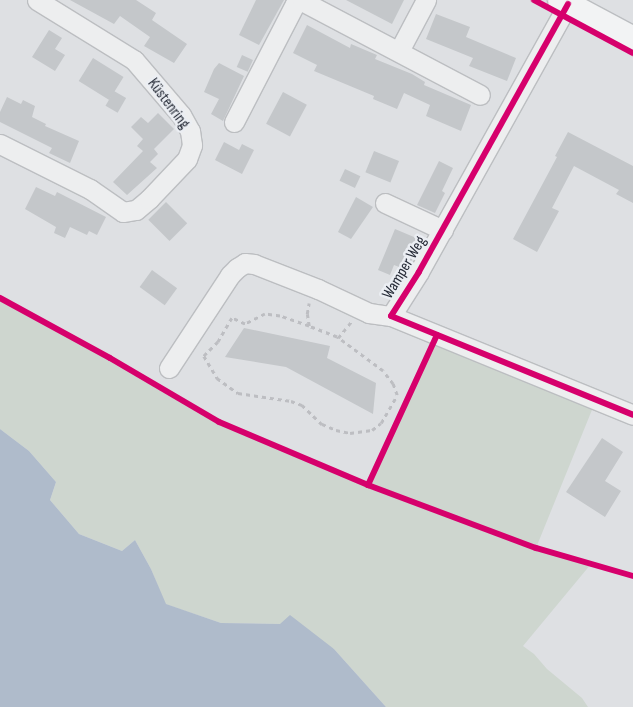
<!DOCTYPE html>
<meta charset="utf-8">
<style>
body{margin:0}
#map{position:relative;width:633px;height:707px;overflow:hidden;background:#dee0e3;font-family:"Sofia Sans Condensed",sans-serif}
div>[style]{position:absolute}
.green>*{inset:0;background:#ced6cf}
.water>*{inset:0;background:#afbbcb}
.building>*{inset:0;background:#c4c7ca;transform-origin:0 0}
.path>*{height:2.5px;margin-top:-1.25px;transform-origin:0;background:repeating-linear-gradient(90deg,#bdbec2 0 4px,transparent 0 8px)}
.roads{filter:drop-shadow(1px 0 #bcbec1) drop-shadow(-1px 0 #bcbec1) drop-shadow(0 1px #bcbec1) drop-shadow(0 -1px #bcbec1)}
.minor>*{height:19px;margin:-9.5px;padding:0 9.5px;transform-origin:9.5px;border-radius:9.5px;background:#edeeef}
.major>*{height:25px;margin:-12.5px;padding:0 12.5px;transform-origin:12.5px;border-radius:12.5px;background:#f2f3f4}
.cycleway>*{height:6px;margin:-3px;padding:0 3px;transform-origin:3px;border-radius:3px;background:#d6006c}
span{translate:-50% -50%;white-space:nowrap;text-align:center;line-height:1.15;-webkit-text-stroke:5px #ebeef3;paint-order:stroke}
.street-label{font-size:16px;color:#282d39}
</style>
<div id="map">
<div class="green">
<i style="clip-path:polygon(0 298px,110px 358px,219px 422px,368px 485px,437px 335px,596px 400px,536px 548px,591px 564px,523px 646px,534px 654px,547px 669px,582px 698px,588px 707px,386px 707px,334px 649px,280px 624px,221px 623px,165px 604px,151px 569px,135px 540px,122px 551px,79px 534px,50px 500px,56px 482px,29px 451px,0 429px)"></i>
</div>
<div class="water">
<i style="clip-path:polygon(0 429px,29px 451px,56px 482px,50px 500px,79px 534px,122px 551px,135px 540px,151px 569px,166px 604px,221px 623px,280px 624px,290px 615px,334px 649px,386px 707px,0 707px)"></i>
</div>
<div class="building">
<i style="clip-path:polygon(70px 0,136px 0,156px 13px,152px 20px,187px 44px,174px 63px,144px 46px,150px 37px,120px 16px,114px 24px)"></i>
<i style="clip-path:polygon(256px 0,284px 0,259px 45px,239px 35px)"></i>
<i style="clip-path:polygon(346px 0,404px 0,392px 24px)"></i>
<i style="clip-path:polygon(436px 14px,470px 27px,466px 37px,516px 58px,507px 81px,469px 66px,473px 58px,426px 39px)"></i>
<i style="clip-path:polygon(307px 25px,350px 48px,351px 44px,377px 55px,375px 59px,412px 74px,425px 82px,424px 85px,471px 105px,461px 131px,426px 116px,430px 105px,404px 93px,397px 109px,373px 99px,374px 96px,314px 71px,317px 65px,293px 53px)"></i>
<i style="clip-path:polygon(49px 30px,62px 38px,55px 49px,65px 55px,55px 71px,32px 57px)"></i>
<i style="left:242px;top:55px;width:12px;height:13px;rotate:24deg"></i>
<i style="left:93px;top:58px;width:36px;height:27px;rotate:32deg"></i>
<i style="clip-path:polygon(219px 63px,244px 76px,223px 121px,211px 114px,219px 99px,204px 92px,214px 69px)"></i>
<i style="left:114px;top:91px;width:14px;height:17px;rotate:30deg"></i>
<i style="left:283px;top:92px;width:27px;height:36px;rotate:28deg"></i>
<i style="clip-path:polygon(7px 97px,21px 104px,23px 100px,35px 106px,32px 117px,46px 124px,45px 126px,79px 141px,70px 163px,49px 153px,52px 148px,0 122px,0 112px)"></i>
<i style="clip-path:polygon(158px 113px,174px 129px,154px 149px,158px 154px,150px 162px,157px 168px,127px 195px,113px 182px,143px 151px,137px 146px,143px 139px,131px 127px,141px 117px,148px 123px)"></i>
<i style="clip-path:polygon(568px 132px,633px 166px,633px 203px,616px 194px,619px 190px,574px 166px,552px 208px,559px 211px,537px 252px,513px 239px,557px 157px,555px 156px)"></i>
<i style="clip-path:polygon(224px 142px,239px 150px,242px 144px,254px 150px,242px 174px,215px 160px)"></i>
<i style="left:374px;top:151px;width:27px;height:23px;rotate:22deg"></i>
<i style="clip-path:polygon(439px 161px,453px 168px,442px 191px,445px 193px,435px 213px,417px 205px)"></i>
<i style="left:345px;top:169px;width:17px;height:13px;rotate:25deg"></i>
<i style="clip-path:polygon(36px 187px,55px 196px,57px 192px,106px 217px,97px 235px,89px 231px,87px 235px,70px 227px,65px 238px,54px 233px,56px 227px,25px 209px)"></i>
<i style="clip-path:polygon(356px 197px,373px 207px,351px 239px,338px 232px)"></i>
<i style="left:166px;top:202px;width:30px;height:25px;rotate:45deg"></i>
<i style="clip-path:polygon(395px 229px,421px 240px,407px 270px,394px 265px,390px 275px,378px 270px)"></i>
<i style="left:152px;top:270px;width:31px;height:21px;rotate:36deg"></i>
<i style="clip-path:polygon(244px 328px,330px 346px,327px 358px,376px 383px,373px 414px,286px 367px,225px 357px)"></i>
<i style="clip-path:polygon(602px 438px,623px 452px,605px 481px,621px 491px,605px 517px,566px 492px)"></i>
</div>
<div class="path">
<i style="left:309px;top:326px;width:31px;rotate:-161deg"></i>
<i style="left:280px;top:316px;width:15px;rotate:-172deg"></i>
<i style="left:265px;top:314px;width:22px;rotate:153deg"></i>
<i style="left:245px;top:324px;width:14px;rotate:-155deg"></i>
<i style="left:232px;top:318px;width:28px;rotate:120deg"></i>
<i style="left:218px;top:342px;width:20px;rotate:135deg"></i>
<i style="left:204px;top:356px;width:26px;rotate:59deg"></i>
<i style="left:217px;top:378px;width:26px;rotate:36deg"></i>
<i style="left:238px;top:393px;width:54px;rotate:8.6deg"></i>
<i style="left:291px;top:401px;width:12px;rotate:20deg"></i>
<i style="left:302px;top:405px;width:28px;rotate:44deg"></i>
<i style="left:322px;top:424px;width:15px;rotate:23deg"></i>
<i style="left:336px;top:430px;width:14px;rotate:12deg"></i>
<i style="left:350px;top:433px;width:22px;rotate:-8deg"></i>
<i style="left:372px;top:430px;width:11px;rotate:-38deg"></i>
<i style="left:381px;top:423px;width:32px;rotate:-60deg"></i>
<i style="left:397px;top:395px;width:12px;rotate:-110deg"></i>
<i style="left:393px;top:384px;width:16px;rotate:-128deg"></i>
<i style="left:383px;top:371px;width:57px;rotate:-143.5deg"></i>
<i style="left:337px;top:337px;width:30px;rotate:-159deg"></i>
<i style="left:309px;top:326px;width:12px;rotate:-99deg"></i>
<i style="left:307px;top:314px;width:11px;rotate:-80deg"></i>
<i style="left:338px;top:338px;width:21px;rotate:-51deg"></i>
</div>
<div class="roads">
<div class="minor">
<i style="left:568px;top:4px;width:307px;rotate:119.1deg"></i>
<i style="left:419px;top:272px;width:52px;rotate:122.5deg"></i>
<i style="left:391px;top:316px;width:261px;rotate:22.2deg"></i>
<i style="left:399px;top:51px;width:58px;rotate:-62.1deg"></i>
<i style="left:234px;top:122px;width:133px;rotate:-62.7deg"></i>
<i style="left:295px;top:4px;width:8px;rotate:-23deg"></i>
<i style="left:302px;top:1px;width:201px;rotate:27.8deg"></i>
<i style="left:0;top:144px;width:101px;rotate:26.6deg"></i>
<i style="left:90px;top:189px;width:40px;rotate:34.9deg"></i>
<i style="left:123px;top:212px;width:13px;rotate:-9deg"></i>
<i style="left:136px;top:210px;width:17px;rotate:-40deg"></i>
<i style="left:149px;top:199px;width:55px;rotate:-46.5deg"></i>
<i style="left:187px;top:159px;width:15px;rotate:-70deg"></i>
<i style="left:192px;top:145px;width:14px;rotate:-98deg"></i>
<i style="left:190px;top:131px;width:18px;rotate:-119deg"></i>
<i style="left:181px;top:115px;width:72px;rotate:-130.5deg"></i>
<i style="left:134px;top:60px;width:114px;rotate:-148.3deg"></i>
<i style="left:385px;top:203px;width:64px;rotate:25deg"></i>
<i style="left:169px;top:368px;width:111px;rotate:-56.7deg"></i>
<i style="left:230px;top:275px;width:10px;rotate:-45deg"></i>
<i style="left:237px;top:268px;width:9px;rotate:-32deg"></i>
<i style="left:245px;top:263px;width:9px;rotate:6deg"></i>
<i style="left:254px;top:264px;width:69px;rotate:21.3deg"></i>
<i style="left:318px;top:289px;width:56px;rotate:25.2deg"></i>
<i style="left:369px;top:313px;width:22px;rotate:8deg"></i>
</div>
<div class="major">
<i style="left:560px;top:0;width:83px;rotate:28.1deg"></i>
</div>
</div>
<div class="cycleway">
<i style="left:534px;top:0;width:112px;rotate:28.2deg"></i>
<i style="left:568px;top:4px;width:307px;rotate:119.1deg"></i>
<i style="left:419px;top:272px;width:52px;rotate:122.5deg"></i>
<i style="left:391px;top:316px;width:261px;rotate:22.2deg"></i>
<i style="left:0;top:298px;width:125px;rotate:28.6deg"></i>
<i style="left:110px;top:358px;width:126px;rotate:30.4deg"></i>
<i style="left:219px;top:422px;width:162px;rotate:22.9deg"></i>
<i style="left:368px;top:485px;width:179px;rotate:20.6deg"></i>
<i style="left:536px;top:548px;width:101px;rotate:16.1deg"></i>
<i style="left:368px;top:485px;width:165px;rotate:-65.3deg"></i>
</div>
<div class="street-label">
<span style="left:168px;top:104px;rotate:53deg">Küstenring</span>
<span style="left:405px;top:268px;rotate:-59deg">Wamper Weg</span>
</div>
</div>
